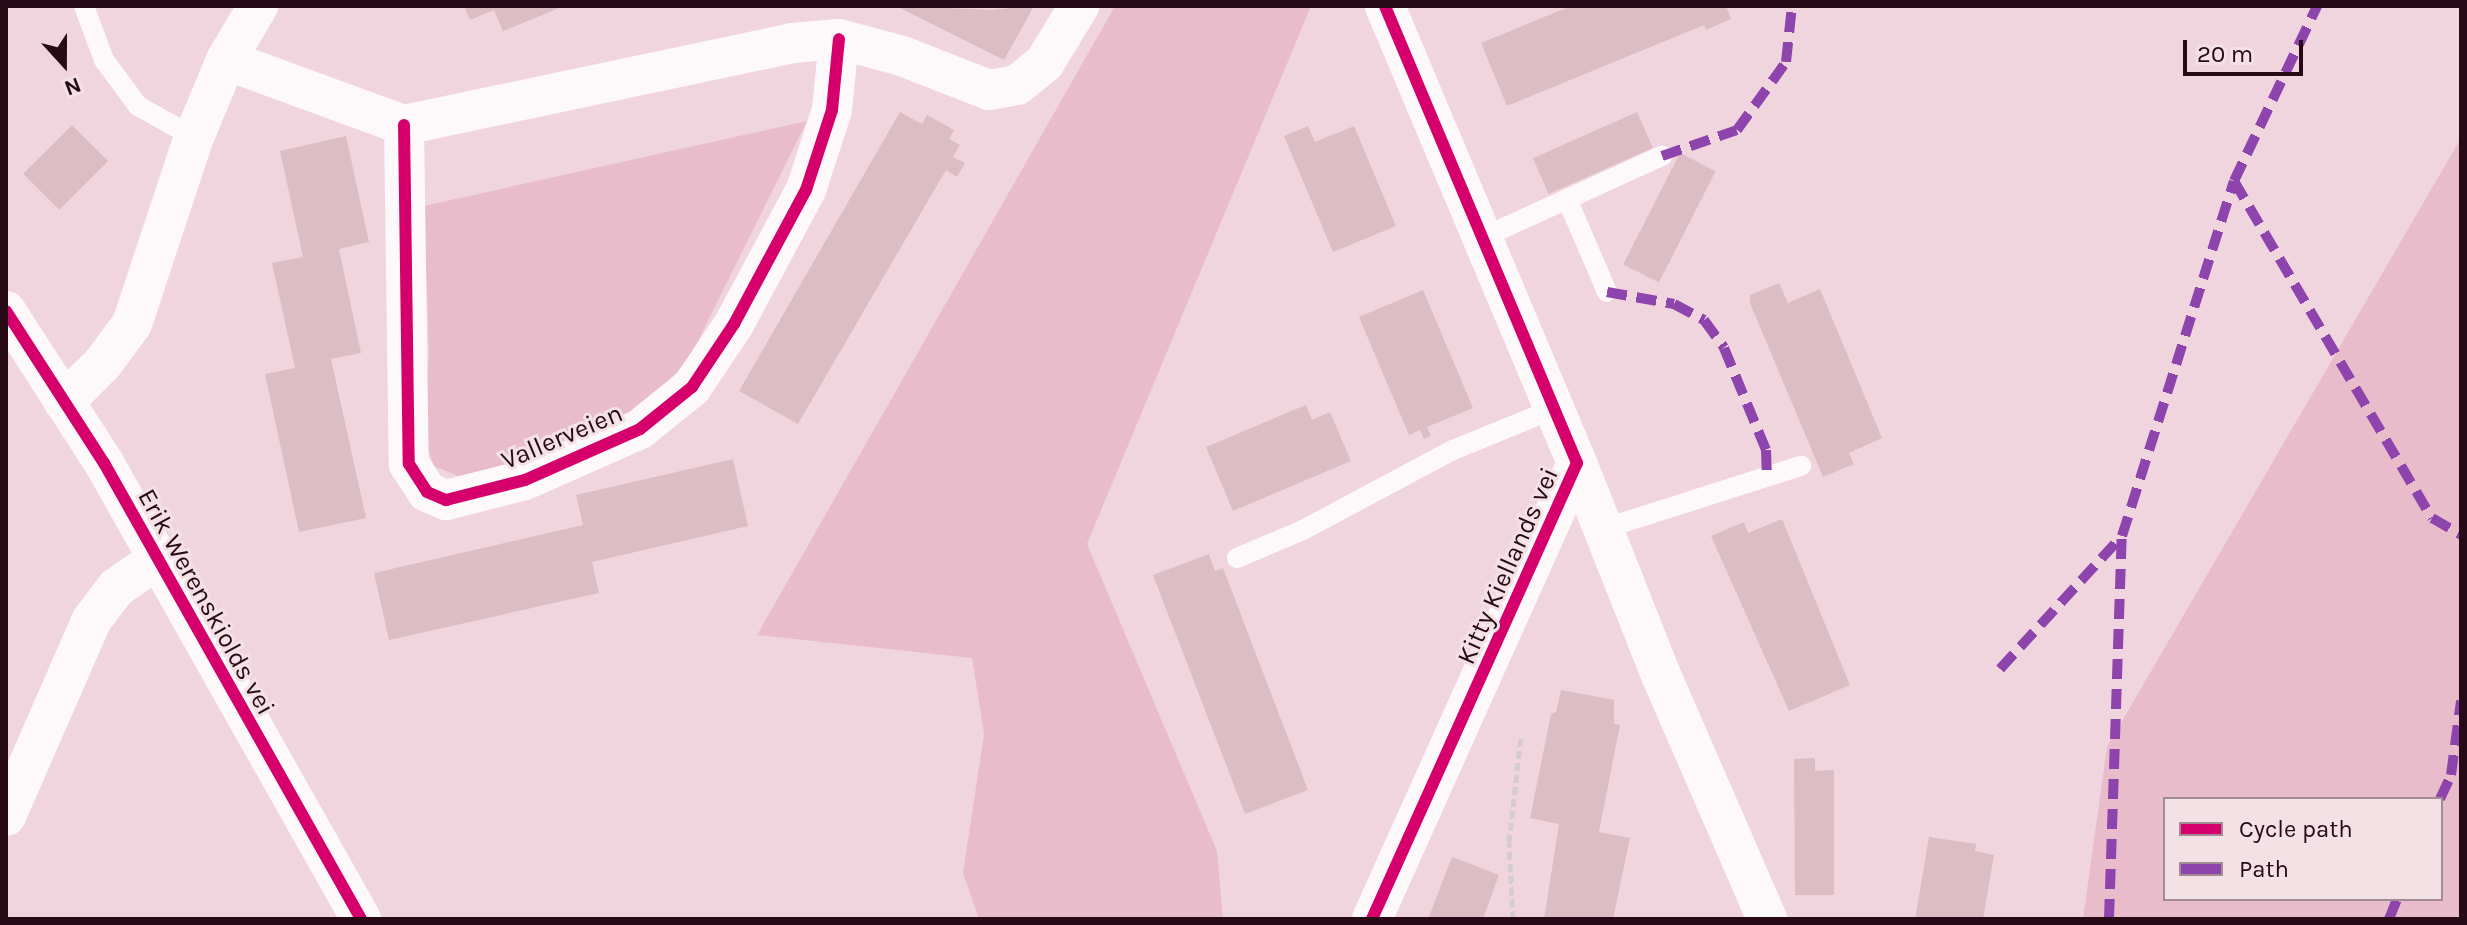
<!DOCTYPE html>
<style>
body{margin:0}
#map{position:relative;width:2467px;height:925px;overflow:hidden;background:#f1d5de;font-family:Karla,sans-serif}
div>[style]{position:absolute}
.green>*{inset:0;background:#e9bccb}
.building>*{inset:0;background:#dcbdc3;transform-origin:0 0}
.path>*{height:5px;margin-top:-2.5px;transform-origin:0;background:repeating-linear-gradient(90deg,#d5ccd0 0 8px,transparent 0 12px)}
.lane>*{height:20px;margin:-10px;padding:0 10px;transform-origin:10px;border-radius:10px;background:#fdf9fa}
.street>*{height:40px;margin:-20px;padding:0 20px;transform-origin:20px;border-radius:20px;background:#fdf9fa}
.quiet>*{height:10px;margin-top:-5px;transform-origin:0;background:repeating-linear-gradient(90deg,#8e44ad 0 20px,transparent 0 30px)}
.cycleway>*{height:12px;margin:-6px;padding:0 6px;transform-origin:6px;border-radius:6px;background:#d6006c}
span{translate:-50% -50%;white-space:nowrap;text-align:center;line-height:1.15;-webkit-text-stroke:6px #f3e1e6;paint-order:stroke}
.street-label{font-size:26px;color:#280916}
.frame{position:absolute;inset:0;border:8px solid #280916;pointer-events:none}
.legend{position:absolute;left:2163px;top:797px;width:280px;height:104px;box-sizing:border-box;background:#f3e1e6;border:2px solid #a28b93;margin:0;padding:10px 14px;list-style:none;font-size:24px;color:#280916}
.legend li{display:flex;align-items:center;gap:16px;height:40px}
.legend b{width:40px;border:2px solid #a28b93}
.north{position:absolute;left:24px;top:24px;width:80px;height:80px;-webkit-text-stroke:6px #f3e1e6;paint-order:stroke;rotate:159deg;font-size:22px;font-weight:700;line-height:32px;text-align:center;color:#280916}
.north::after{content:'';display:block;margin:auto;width:28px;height:36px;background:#280916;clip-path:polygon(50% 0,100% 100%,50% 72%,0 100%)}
.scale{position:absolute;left:2183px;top:40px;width:120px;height:36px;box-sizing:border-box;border:4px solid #280916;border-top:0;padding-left:10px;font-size:24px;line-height:28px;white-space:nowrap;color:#280916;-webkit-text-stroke:6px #f3e1e6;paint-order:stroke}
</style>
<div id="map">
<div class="green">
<i style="clip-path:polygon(1115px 6px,1311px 6px,1087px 544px,1217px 851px,1223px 919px,979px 919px,963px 873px,984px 734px,972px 658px,757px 635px)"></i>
<i style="clip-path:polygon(807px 121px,690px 357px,646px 406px,547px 458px,467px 480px,434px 466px,422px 431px,429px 354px,424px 206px)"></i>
<i style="clip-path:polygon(evenodd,2461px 138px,2461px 919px,2083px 919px,2107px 747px,2461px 138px,2441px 799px,2441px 899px,2165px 899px,2165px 799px,2441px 799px)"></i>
</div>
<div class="building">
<i style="clip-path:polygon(464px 6px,564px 6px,503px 31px,494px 10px,470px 20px)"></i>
<i style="clip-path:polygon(896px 6px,992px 10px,1034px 6px,1004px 60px)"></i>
<i style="clip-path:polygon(1571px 6px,1726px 6px,1731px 19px,1706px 30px,1704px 25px,1507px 106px,1481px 43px)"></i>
<i style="clip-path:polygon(900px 112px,922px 124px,927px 115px,954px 130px,949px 139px,960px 145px,953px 157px,965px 163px,957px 177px,946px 170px,798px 424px,739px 391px)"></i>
<i style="left:1637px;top:112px;width:39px;height:114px;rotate:66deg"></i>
<i style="left:72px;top:125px;width:51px;height:69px;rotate:45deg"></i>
<i style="clip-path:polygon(1308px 126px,1315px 142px,1354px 126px,1396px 226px,1333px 252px,1284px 136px)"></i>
<i style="clip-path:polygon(346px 136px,369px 242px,339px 249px,361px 353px,331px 359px,366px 518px,299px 532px,265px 374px,295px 368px,272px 263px,303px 257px,280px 151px)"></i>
<i style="left:1680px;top:153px;width:40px;height:125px;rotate:27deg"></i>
<i style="clip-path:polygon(1779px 283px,1788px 303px,1820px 289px,1882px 438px,1849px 453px,1854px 464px,1823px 477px,1750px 303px,1750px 295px)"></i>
<i style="clip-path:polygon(1423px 290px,1473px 408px,1427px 427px,1431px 436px,1424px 439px,1420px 430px,1409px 435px,1359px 317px)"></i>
<i style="clip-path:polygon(1306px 405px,1312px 420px,1330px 412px,1351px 461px,1233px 511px,1206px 447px)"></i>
<i style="clip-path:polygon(733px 459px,748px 526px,592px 562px,599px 593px,389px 640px,374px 573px,583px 525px,576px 495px)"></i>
<i style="clip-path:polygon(1782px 519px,1850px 685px,1789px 711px,1711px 536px,1744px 522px,1748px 533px)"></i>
<i style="clip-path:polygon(1209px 554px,1215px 571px,1223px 568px,1308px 790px,1245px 814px,1153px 575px)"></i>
<i style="clip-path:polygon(1561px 690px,1614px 700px,1614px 724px,1620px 725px,1599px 832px,1630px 838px,1613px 919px,1544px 919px,1559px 824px,1530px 818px,1551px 714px,1556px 712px)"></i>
<i style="clip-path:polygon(1815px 758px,1815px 771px,1834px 770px,1834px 895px,1795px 895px,1794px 759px)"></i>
<i style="clip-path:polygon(1929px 837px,1976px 844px,1975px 851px,1994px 855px,1983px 919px,1915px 919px)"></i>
<i style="clip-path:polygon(1452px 857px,1499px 875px,1483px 919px,1428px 919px)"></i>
</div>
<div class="path">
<i style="left:1513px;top:919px;width:77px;rotate:-93deg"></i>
<i style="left:1509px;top:842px;width:107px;rotate:-83.5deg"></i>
</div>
<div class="lane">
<i style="left:84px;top:6px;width:58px;rotate:69.7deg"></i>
<i style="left:104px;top:60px;width:57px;rotate:53.5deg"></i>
<i style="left:138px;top:106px;width:64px;rotate:29deg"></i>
<i style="left:1567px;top:199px;width:101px;rotate:66.7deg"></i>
<i style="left:1484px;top:237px;width:196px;rotate:-24.5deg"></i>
<i style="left:1603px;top:529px;width:208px;rotate:-17.7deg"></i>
<i style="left:1237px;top:558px;width:72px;rotate:-23deg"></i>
<i style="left:1303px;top:530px;width:170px;rotate:-28.1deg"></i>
<i style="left:1453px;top:450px;width:111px;rotate:-22.2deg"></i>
</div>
<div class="street">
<i style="left:226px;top:60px;width:189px;rotate:20.1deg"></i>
<i style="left:404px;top:125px;width:397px;rotate:-11.9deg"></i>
<i style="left:792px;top:43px;width:47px;rotate:-4.9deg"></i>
<i style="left:839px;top:39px;width:65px;rotate:15.1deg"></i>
<i style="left:902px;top:56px;width:93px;rotate:21.3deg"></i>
<i style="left:989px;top:90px;width:28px;rotate:-10deg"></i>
<i style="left:1017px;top:85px;width:36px;rotate:-39deg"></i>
<i style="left:1045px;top:62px;width:66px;rotate:-58.7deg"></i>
<i style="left:404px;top:125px;width:339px;rotate:89.2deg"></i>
<i style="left:409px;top:464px;width:33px;rotate:57deg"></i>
<i style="left:427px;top:492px;width:21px;rotate:23deg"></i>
<i style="left:446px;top:500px;width:81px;rotate:-14.2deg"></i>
<i style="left:525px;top:480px;width:126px;rotate:-23.9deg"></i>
<i style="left:640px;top:429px;width:67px;rotate:-38.9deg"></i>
<i style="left:692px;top:387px;width:76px;rotate:-56.3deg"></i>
<i style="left:734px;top:324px;width:152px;rotate:-61.8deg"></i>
<i style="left:806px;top:190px;width:84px;rotate:-72deg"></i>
<i style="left:832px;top:110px;width:71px;rotate:-84.4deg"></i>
<i style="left:6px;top:311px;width:181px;rotate:57.2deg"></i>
<i style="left:104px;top:463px;width:523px;rotate:60.59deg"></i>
<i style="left:64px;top:402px;width:55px;rotate:-45deg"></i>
<i style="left:103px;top:363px;width:49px;rotate:-53.4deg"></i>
<i style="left:132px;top:324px;width:197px;rotate:-71.7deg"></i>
<i style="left:194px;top:137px;width:83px;rotate:-67.4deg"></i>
<i style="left:226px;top:60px;width:63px;rotate:-59.3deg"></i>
<i style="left:1577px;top:463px;width:228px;rotate:68.4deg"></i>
<i style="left:1661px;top:675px;width:266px;rotate:66.5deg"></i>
<i style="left:6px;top:816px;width:213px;rotate:-66.4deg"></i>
<i style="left:91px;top:621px;width:41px;rotate:-52.9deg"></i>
<i style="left:116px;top:588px;width:49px;rotate:-35deg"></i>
<i style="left:1372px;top:919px;width:500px;rotate:-65.8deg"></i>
<i style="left:1577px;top:463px;width:496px;rotate:-112.8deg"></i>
</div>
<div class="quiet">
<i style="left:1662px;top:156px;width:79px;rotate:-19.1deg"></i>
<i style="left:1737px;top:130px;width:84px;rotate:-54.2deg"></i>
<i style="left:1786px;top:62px;width:56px;rotate:-83.9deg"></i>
<i style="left:2234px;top:181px;width:391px;rotate:59.6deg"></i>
<i style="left:2432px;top:518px;width:34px;rotate:30deg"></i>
<i style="left:1607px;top:292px;width:68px;rotate:10.2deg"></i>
<i style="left:1674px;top:304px;width:34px;rotate:28deg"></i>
<i style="left:1704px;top:320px;width:34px;rotate:54deg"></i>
<i style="left:1724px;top:348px;width:110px;rotate:67.6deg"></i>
<i style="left:1766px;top:450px;width:27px;rotate:88deg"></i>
<i style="left:2000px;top:669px;width:180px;rotate:-47.5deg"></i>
<i style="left:2122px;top:536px;width:372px;rotate:-72.5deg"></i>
<i style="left:2234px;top:181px;width:194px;rotate:-64.6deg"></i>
<i style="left:2440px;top:799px;width:26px;rotate:-65deg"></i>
<i style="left:2451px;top:775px;width:75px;rotate:-82.3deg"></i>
<i style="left:2109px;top:919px;width:383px;rotate:-88.1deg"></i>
<i style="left:2389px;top:919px;width:22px;rotate:-68deg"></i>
</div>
<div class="cycleway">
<i style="left:404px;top:125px;width:339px;rotate:89.2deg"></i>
<i style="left:409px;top:464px;width:33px;rotate:57deg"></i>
<i style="left:427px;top:492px;width:21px;rotate:23deg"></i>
<i style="left:446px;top:500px;width:81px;rotate:-14.2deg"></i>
<i style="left:525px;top:480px;width:126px;rotate:-23.9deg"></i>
<i style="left:640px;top:429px;width:67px;rotate:-38.9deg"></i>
<i style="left:692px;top:387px;width:76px;rotate:-56.3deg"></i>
<i style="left:734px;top:324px;width:152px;rotate:-61.8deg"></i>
<i style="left:806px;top:190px;width:84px;rotate:-72deg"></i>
<i style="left:832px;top:110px;width:71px;rotate:-84.4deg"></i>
<i style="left:6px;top:311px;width:181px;rotate:57.2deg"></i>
<i style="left:104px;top:463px;width:523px;rotate:60.59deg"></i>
<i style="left:1372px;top:919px;width:500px;rotate:-65.8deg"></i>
<i style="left:1577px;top:463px;width:496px;rotate:-112.8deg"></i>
</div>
<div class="street-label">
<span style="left:562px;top:437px;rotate:-23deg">Vallerveien</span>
<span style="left:1508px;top:566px;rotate:-66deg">Kitty Kiellands vei</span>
<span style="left:206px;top:602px;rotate:61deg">Erik Werenskiolds vei</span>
</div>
<div class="frame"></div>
<ul class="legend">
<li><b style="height:10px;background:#d6006c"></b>Cycle path</li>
<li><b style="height:10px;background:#8e44ad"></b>Path</li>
</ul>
<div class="north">N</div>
<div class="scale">20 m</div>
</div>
